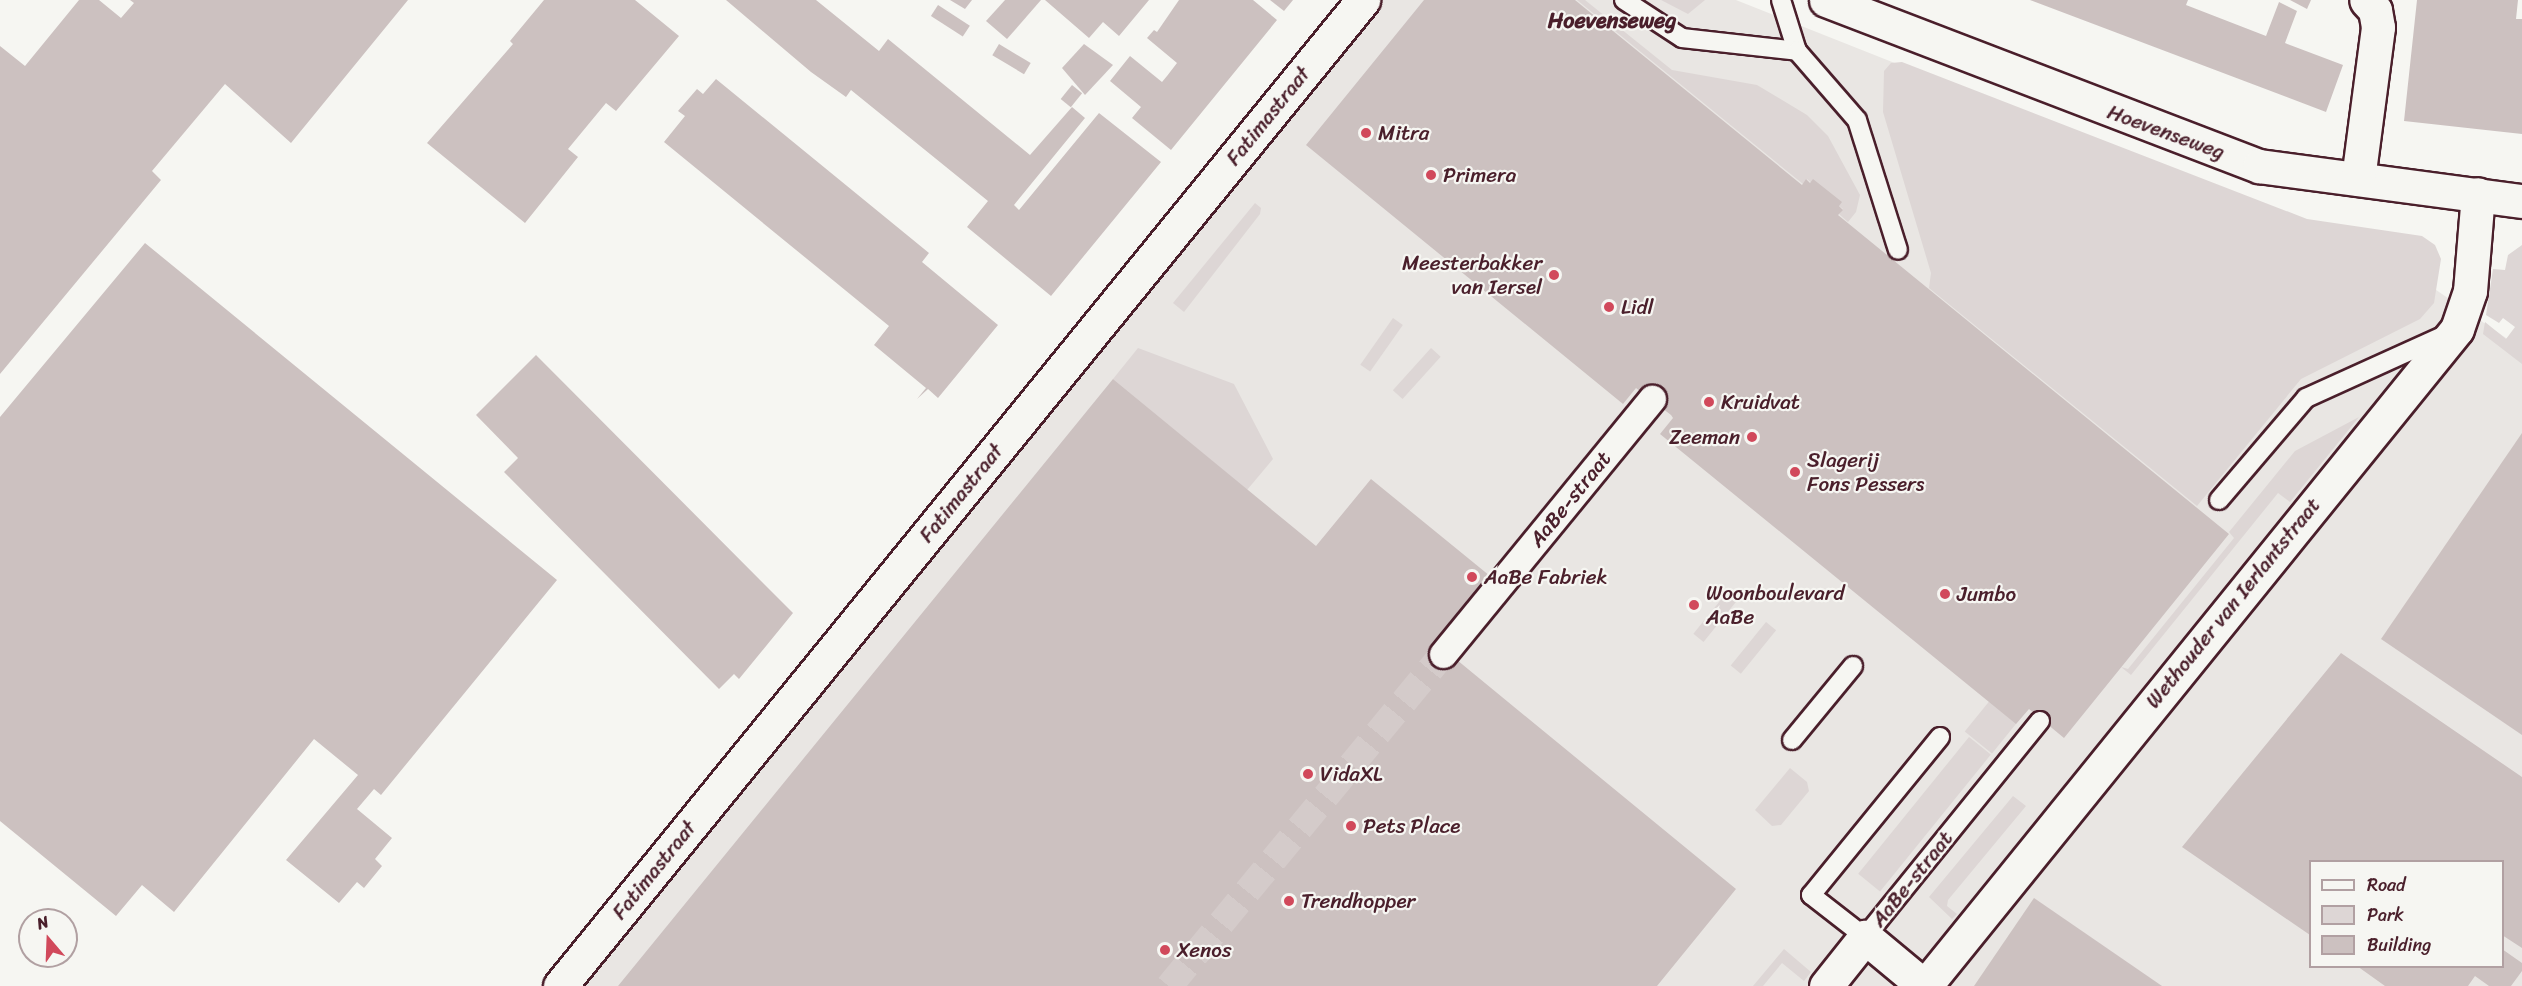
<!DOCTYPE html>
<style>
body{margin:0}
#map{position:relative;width:2522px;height:986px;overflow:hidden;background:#f6f6f2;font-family:Sriracha,sans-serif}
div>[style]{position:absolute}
.built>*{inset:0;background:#e9e6e3}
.green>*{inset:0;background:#ddd6d5;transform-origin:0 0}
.building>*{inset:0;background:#ccc1c0;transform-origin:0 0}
.pedestrian-tunnel>*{height:27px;margin-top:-13.5px;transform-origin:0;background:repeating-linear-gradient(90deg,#d4cbca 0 27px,transparent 0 41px)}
.roads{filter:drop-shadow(2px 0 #4a1f2b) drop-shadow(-2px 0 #4a1f2b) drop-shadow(0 2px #4a1f2b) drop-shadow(0 -2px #4a1f2b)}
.service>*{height:18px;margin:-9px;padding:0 9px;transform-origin:9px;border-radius:9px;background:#f6f6f2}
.pedestrian>*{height:27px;margin:-13.5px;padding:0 13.5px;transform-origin:13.5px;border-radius:13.5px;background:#f6f6f2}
.minor>*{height:33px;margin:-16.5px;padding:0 16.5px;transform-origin:16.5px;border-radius:16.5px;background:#f6f6f2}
.dots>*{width:16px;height:16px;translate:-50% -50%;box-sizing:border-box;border:3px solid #f6f6f2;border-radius:50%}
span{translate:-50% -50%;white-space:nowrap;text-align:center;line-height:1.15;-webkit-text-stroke:4.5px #f6f6f2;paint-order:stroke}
.street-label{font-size:21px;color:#4a1f2b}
.poi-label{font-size:21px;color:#4a1f2b}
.left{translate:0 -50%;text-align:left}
.right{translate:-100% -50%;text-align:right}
.neighbourhood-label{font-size:22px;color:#4a1f2b;font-weight:700}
.legend{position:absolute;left:2309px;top:860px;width:195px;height:108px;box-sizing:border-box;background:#f6f6f2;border:2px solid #b1a0a2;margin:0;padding:8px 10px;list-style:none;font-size:18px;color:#4a1f2b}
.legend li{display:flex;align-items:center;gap:12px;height:30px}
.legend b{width:30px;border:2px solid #b1a0a2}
.north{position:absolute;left:18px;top:908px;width:60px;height:60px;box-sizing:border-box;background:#f6f6f2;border:2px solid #b1a0a2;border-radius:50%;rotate:341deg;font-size:16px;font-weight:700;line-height:24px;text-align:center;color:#4a1f2b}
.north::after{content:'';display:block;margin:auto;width:21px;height:27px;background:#d1495b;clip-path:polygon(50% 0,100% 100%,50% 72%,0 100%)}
</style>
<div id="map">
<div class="built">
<i style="clip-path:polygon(evenodd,1360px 0,1736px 0,2394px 261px,2522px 349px,2522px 986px,554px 986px,1360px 0,2310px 862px,2502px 862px,2502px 966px,2310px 966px,2310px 862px)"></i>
</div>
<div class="green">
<i style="clip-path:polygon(1577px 0,1585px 0,1672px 70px,1757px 85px,1807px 115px,1828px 136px,1860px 195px,1856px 212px,1848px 222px,1839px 214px,1843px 209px,1807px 179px,1803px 184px)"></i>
<i style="clip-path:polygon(1661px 0,1705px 0,1688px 14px)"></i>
<i style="clip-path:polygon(1902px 62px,2307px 219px,2422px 236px,2435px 245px,2441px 259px,2434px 303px,2420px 319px,2301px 379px,2197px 506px,1929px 288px,1931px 273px,1883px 112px,1884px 71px,1891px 63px)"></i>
<i style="clip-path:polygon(1255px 203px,1261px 208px,1260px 214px,1184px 312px,1173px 303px)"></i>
<i style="clip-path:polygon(2522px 245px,2522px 364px,2483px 334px,2485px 322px,2506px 339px,2515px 327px,2503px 318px,2499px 323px,2486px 315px,2493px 269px,2505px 270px,2508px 255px)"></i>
<i style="left:1393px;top:318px;width:12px;height:57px;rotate:35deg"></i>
<i style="clip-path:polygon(1138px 348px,1234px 384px,1273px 459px,1247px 490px,1113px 379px)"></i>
<i style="left:1431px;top:348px;width:13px;height:57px;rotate:42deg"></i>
<i style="clip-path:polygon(2359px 417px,2290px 502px,2278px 493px,2131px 675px,2121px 667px,2128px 669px,2234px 538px,2229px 532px,2295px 451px)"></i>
<i style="left:1728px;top:591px;width:13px;height:55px;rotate:39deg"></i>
<i style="left:1766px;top:622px;width:13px;height:56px;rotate:39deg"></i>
<i style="left:2000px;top:688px;width:35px;height:56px;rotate:39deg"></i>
<i style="left:1969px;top:737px;width:28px;height:176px;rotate:39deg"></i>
<i style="clip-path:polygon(1790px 768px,1807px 782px,1809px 791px,1781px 825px,1772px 826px,1755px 810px)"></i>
<i style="clip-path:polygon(2013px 796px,2026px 806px,1948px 900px,1947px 906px,1957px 914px,1952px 919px,1929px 897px)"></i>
<i style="clip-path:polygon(1784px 949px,1811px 972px,1804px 981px,1782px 963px,1763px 986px,1753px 986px)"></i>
</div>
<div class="building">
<i style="clip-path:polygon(79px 0,99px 0,121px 18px,134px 3px,130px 0,408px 0,291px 143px,225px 84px,152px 171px,161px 180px,0 374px,0 46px,25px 66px)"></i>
<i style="clip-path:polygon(544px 0,635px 0,679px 36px,616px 111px,606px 103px,568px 149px,578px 157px,525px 223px,427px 143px,513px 44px,510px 41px)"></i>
<i style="clip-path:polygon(726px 0,816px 0,879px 51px,888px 39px,1030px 155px,1072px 107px,1085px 118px,1014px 205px,1019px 210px,1099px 113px,1161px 162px,1051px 296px,967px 227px,988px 201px,851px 90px,846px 97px,811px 72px)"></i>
<i style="clip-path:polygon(950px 0,972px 0,965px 9px)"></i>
<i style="clip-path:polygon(1005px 0,1041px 0,1007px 39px,986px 21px)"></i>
<i style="clip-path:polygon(1045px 0,1149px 0,1119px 36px,1103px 22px,1089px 38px)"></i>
<i style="clip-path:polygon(1179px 0,1253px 0,1277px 20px,1171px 150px,1132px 118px,1141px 107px,1110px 81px,1130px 56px,1162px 82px,1167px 76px,1177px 63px,1147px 38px,1154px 30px,1157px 32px)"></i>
<i style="clip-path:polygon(1270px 0,1293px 0,1284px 11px)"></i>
<i style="clip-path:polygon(1424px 0,1575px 0,1802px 185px,1806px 179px,1810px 183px,1813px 179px,1842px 202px,1839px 206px,1843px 210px,1838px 215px,2229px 534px,2064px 738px,2029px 709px,2016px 724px,1660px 434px,1673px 418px,1671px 415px,1636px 388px,1623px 404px,1306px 145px)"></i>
<i style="clip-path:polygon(2030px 0,2188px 0,2186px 5px,2266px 36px,2279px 2px,2297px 11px,2285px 43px,2343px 65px,2326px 112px)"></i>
<i style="clip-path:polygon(2290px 0,2311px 0,2307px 9px)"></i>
<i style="clip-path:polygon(2417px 0,2518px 0,2516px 19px,2522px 19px,2522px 134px,2404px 121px)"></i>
<i style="left:938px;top:5px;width:38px;height:13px;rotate:33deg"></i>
<i style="left:999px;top:44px;width:37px;height:13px;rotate:31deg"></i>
<i style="clip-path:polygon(1084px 44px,1113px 65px,1085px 95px,1062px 68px)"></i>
<i style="clip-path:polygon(716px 79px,929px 253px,922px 262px,998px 325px,938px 398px,928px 389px,917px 399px,926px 388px,874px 345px,889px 326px,664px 142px,685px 116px,678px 111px,697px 89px,703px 94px)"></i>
<i style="left:1072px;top:85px;width:13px;height:18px;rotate:39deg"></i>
<i style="clip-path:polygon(145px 243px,557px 580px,381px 795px,374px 789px,357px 809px,392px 838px,375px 859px,382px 866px,364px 888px,357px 882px,339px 903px,286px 860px,358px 775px,314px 739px,174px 912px,142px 885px,116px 916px,0 821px,0 417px)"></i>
<i style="clip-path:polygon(536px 355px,793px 613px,739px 679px,734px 674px,719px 689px,504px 472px,518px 458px,476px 415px)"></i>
<i style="clip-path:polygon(1113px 379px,1316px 546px,1371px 479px,1490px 576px,1435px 648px,1454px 664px,1457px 660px,1736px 889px,1657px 986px,618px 986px)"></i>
<i style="clip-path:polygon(2522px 433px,2522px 735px,2381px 639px)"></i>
<i style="clip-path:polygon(2341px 653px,2522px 777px,2522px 948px,2502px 935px,2502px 862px,2310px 862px,2310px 935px,2182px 847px)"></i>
<i style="clip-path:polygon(2034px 898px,2162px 986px,1974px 986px)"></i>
<i style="clip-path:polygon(2502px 949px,2522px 963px,2522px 971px,2511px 986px,2489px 986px,2475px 976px,2468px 986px,2385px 986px,2357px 966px,2502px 966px)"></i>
</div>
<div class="pedestrian-tunnel">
<i style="left:1169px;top:986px;width:430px;rotate:-50.5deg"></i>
</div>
<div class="roads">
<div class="service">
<i style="left:1624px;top:0;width:69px;rotate:33.2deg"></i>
<i style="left:1682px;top:38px;width:116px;rotate:6.4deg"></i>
<i style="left:1781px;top:0;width:53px;rotate:72.6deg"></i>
<i style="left:1797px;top:51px;width:91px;rotate:49deg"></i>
<i style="left:1857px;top:120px;width:136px;rotate:72.5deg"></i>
<i style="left:2219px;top:500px;width:134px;rotate:-49.5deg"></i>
<i style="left:2306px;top:398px;width:153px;rotate:-24.4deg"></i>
<i style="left:1940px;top:737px;width:204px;rotate:129.2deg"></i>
<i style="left:1811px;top:895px;width:68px;rotate:37.9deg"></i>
<i style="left:1865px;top:937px;width:278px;rotate:-51deg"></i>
<i style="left:1792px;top:740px;width:96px;rotate:-50.5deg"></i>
</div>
<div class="pedestrian">
<i style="left:1443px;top:654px;width:330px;rotate:-50.7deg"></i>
</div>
<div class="minor">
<i style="left:1826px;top:0;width:464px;rotate:21deg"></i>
<i style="left:2259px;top:166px;width:265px;rotate:7.6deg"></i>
<i style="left:2358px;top:179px;width:153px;rotate:-82.5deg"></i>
<i style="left:2378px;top:27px;width:17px;rotate:-100deg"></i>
<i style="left:2375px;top:10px;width:13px;rotate:-132deg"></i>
<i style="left:560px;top:986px;width:1272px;rotate:-50.84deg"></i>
<i style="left:1826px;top:986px;width:63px;rotate:-51.5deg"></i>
<i style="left:1865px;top:937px;width:77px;rotate:39.7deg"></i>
<i style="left:1925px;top:986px;width:845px;rotate:-51deg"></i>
<i style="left:2457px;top:329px;width:40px;rotate:-71.1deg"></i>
<i style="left:2470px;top:291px;width:97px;rotate:-85.3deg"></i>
</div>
</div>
<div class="dots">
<i style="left:1366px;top:133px;background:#d1495b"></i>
<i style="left:1431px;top:175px;background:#d1495b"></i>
<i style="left:1554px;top:275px;background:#d1495b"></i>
<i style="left:1609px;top:307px;background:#d1495b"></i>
<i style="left:1709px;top:402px;background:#d1495b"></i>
<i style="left:1752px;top:437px;background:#d1495b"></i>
<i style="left:1795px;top:472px;background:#d1495b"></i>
<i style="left:1472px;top:577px;background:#d1495b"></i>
<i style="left:1945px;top:594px;background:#d1495b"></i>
<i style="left:1694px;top:605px;background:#d1495b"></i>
<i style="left:1308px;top:774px;background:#d1495b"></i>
<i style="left:1351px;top:826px;background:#d1495b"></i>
<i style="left:1289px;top:901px;background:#d1495b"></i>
<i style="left:1165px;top:950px;background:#d1495b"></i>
</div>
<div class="street-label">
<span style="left:1268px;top:116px;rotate:-51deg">Fatimastraat</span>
<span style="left:2166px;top:132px;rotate:20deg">Hoevenseweg</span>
<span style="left:961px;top:493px;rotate:-51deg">Fatimastraat</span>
<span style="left:1570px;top:499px;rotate:-51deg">AaBe-straat</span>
<span style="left:2233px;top:603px;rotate:-51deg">Wethouder van Ierlantstraat</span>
<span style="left:654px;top:870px;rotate:-51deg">Fatimastraat</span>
<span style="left:1912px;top:879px;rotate:-51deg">AaBe-straat</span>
</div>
<div class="poi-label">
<span class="left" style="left:1378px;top:133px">Mitra</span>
<span class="left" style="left:1443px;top:175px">Primera</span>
<span class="right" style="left:1542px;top:275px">Meesterbakker<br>van Iersel</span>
<span class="left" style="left:1621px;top:307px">Lidl</span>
<span class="left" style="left:1721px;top:402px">Kruidvat</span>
<span class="right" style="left:1740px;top:437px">Zeeman</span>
<span class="left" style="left:1807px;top:472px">Slagerij<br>Fons Pessers</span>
<span class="left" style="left:1484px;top:577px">AaBe Fabriek</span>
<span class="left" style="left:1706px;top:605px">Woonboulevard<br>AaBe</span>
<span class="left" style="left:1957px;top:594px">Jumbo</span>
<span class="left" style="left:1320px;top:774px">VidaXL</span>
<span class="left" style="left:1363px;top:826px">Pets Place</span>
<span class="left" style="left:1301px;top:901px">Trendhopper</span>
<span class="left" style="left:1177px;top:950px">Xenos</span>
</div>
<div class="neighbourhood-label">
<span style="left:1612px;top:21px">Hoevenseweg</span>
</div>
<ul class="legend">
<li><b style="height:8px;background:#f6f6f2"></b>Road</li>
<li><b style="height:16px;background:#ddd6d5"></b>Park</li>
<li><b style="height:16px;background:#ccc1c0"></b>Building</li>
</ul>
<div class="north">N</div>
</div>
